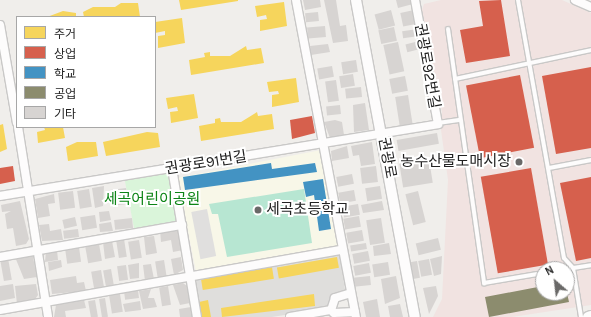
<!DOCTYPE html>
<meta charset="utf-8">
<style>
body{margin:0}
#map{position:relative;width:591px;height:317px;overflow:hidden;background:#f0eeeb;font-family:Karla,"Noto Sans KR",sans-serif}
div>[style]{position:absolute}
.residential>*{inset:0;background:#dfdedc}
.commercial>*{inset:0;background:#f1e3e1}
.education>*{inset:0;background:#f8f7e8;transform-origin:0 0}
.park>*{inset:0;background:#daf5da;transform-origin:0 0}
.pitch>*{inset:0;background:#b7e6d2}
.parking>*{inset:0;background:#e0dfde;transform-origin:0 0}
.homes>*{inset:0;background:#f6d55c;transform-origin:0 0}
.shops>*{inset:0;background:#d6604d;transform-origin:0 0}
.schools>*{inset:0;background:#4393c3}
.industry>*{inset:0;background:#8c8c6e}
.building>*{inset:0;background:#d7d4d2;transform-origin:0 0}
.roads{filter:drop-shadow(1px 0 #c9c8c7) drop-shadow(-1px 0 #c9c8c7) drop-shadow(0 1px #c9c8c7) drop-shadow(0 -1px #c9c8c7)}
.service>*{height:4px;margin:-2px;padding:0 2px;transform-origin:2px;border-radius:2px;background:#fdfcfc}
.minor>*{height:8px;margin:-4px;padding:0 4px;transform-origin:4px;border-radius:4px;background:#fdfcfc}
.tertiary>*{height:10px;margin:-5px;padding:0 5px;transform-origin:5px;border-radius:5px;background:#fdfcfc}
.dots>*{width:11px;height:11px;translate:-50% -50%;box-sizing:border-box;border:2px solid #fff;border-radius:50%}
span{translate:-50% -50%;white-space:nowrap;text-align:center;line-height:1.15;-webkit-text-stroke:4px #fff;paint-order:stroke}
.street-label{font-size:15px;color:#222}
.poi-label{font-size:15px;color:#222}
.right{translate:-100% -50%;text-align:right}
.left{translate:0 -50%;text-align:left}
.park-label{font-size:15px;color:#0c8416}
.legend{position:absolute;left:16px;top:16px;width:140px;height:112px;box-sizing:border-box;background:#fff;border:1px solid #a7a7a7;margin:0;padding:5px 7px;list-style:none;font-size:12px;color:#222}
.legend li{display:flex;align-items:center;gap:8px;height:20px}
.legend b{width:20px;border:1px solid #a7a7a7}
.north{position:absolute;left:535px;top:261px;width:40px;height:40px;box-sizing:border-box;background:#fff;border:1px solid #a7a7a7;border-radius:50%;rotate:332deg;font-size:11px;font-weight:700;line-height:16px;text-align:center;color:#222}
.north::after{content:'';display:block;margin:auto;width:14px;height:18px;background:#6a6968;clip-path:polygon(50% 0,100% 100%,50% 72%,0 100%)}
</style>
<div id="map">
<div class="residential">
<i style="clip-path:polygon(340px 255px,345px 290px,331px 297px,328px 308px,272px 317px,200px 317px,194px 278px)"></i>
</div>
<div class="commercial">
<i style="clip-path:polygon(evenodd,441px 0,562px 0,591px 13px,591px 305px,512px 317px,433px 317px,442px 299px,448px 180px,441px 130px,442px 112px,422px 10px,424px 4px,441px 0,543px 269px,567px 269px,567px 293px,543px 293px,543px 269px)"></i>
</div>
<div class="education">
<i style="left:321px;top:150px;width:100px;height:146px;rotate:79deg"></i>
</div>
<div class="park">
<i style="left:168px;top:172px;width:51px;height:44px;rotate:79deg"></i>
</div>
<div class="pitch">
<i style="clip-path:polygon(304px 189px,312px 243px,227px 257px,218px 214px,212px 214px,209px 204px)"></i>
</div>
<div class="parking">
<i style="left:207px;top:209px;width:48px;height:16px;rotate:79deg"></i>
</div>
<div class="homes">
<i style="clip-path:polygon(179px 0,238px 0,238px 1px,181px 10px)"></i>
<i style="clip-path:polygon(284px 2px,287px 26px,260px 31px,260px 20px,267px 19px,266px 15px,257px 17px,255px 6px)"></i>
<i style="clip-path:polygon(121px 3px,138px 3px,140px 17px,84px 17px,83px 12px,93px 7px,115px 7px)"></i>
<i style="clip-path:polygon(63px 11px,76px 13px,76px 17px,47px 17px)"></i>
<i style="clip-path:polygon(182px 18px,185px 43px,158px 48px,158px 36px,165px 35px,165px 31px,155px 33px,155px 22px)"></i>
<i style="clip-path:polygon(246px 46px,247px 50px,261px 48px,264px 63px,191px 75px,189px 60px,205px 57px,204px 53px,210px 52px,210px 56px,230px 56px)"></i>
<i style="clip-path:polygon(296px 78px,299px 102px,272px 107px,272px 95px,279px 94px,278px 91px,269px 92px,267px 82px)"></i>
<i style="clip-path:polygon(194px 94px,198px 118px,171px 123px,170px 112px,178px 111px,177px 107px,168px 109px,166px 98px)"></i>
<i style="clip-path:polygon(257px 112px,258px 116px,272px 114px,274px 129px,201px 141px,199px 126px,215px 123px,215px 119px,220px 118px,221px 122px,241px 122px)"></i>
<i style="clip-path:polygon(3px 124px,7px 149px,0 152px,0 125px)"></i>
<i style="clip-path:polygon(44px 127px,63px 127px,65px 138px,38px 143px,37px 132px,45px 130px)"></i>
<i style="clip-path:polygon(147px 132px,158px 133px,160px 147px,106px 156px,103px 142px)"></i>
<i style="clip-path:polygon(77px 142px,96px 142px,98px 156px,68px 161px,66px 147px)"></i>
<i style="left:337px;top:257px;width:11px;height:61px;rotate:80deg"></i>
<i style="left:272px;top:267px;width:12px;height:72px;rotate:81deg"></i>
<i style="clip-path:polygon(314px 294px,315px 306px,222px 317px,221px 308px)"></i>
<i style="clip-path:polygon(208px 300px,211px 317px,201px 317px,199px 302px)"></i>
</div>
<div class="shops">
<i style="clip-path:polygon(501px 0,510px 56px,466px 63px,460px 30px,483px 26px,479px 1px)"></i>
<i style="clip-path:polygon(591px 67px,591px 148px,556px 154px,542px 76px)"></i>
<i style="left:520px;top:75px;width:74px;height:55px;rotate:79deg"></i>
<i style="clip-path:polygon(312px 116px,315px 133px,292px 139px,290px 120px)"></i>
<i style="clip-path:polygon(13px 166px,15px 181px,0 184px,0 168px)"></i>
<i style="left:531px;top:168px;width:98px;height:51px;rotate:80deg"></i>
<i style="clip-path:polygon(591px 177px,591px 258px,576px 261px,560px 183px)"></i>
</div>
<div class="schools">
<i style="clip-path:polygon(271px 163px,272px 169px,315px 163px,317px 172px,185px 190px,183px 177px)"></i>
<i style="clip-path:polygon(323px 179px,331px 229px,319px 231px,314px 195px,306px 197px,303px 182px)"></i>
</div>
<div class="industry">
<i style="clip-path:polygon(543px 286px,543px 293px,567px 293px,569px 302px,489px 317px,485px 297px)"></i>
</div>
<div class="building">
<i style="clip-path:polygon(303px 0,320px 0,321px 7px,305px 10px)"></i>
<i style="clip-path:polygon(324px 0,336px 0,340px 26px,346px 25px,348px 41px,333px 43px)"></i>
<i style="clip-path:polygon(396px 0,412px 0,413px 4px,398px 8px)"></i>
<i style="left:391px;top:10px;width:16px;height:17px;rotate:75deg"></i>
<i style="left:414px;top:10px;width:14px;height:14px;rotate:78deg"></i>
<i style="left:318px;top:12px;width:9px;height:13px;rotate:84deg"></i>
<i style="left:325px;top:26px;width:11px;height:18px;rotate:85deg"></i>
<i style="left:394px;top:27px;width:14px;height:16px;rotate:78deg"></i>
<i style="left:418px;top:29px;width:7px;height:16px;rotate:82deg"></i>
<i style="left:419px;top:41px;width:8px;height:14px;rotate:76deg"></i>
<i style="left:398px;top:42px;width:30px;height:15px;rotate:78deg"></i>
<i style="clip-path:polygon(328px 44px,330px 52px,311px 55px,310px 46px)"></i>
<i style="left:356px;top:60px;width:12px;height:15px;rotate:81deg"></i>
<i style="left:332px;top:66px;width:11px;height:15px;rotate:80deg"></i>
<i style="left:353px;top:74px;width:12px;height:14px;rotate:81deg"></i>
<i style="left:405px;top:76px;width:15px;height:16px;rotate:79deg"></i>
<i style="left:336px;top:80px;width:21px;height:11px;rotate:82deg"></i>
<i style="left:361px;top:87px;width:10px;height:16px;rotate:84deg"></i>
<i style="left:408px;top:95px;width:30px;height:13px;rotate:81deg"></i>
<i style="clip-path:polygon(365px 103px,369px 130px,354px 132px,353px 105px)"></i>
<i style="left:340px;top:105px;width:9px;height:14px;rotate:84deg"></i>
<i style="clip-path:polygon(335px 120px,342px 122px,344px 135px,330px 138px,324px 122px)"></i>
<i style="left:437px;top:133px;width:11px;height:41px;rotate:80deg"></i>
<i style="clip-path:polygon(372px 142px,375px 164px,361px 166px,359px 155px,353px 156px,351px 146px)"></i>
<i style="clip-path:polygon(347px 146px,349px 158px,332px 161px,331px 151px)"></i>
<i style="left:429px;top:159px;width:24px;height:30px;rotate:81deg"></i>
<i style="left:376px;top:166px;width:16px;height:16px;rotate:83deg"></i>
<i style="left:352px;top:174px;width:10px;height:16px;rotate:79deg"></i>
<i style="clip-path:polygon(104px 186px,103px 206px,95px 208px,92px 188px)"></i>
<i style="left:380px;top:186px;width:13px;height:15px;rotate:81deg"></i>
<i style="left:126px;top:188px;width:16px;height:16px;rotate:83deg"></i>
<i style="left:89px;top:189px;width:18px;height:12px;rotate:81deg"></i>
<i style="left:354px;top:190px;width:11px;height:16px;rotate:80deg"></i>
<i style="left:73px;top:191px;width:17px;height:15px;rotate:83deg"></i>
<i style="left:418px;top:191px;width:32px;height:13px;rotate:76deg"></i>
<i style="clip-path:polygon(54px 194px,55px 203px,48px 204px,50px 216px,38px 218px,35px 199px)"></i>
<i style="clip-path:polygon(20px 201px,29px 239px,26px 244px,16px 246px,13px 228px,7px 229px,5px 214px,11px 211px,2px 212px,1px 205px)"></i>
<i style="clip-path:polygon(382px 201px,384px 210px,363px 213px,361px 205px)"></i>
<i style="left:358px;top:204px;width:11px;height:16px;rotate:80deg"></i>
<i style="clip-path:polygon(109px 211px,111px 220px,100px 222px,99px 212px)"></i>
<i style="left:95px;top:215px;width:13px;height:15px;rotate:81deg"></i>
<i style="left:359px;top:216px;width:11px;height:16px;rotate:80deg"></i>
<i style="left:75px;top:217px;width:9px;height:13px;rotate:77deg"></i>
<i style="left:132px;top:218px;width:10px;height:18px;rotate:84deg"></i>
<i style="left:381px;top:218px;width:25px;height:15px;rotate:81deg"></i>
<i style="clip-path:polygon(111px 222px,113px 231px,100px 232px,99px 224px)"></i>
<i style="clip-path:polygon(49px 224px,50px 231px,61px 229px,63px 240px,42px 241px,39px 225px)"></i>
<i style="clip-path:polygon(175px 228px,180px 231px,183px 250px,173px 252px,171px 240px,161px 242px,160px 230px)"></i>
<i style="left:78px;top:229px;width:8px;height:15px;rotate:83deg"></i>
<i style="left:362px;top:230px;width:11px;height:16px;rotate:80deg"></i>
<i style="clip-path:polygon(154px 236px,157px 253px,146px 255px,144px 237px)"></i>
<i style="left:438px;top:238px;width:12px;height:23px;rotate:76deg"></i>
<i style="left:124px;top:239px;width:18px;height:8px;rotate:81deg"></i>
<i style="left:139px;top:240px;width:18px;height:11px;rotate:81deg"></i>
<i style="clip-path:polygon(112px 241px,115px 257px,105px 259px,103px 242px)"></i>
<i style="left:366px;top:243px;width:6px;height:16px;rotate:81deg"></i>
<i style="clip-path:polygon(389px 243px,391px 254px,374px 256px,373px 246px)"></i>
<i style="left:99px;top:244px;width:17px;height:14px;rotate:80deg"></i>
<i style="left:79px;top:247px;width:15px;height:14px;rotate:82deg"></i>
<i style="clip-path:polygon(57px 250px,58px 260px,45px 262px,46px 251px)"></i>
<i style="left:368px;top:251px;width:10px;height:16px;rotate:79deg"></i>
<i style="clip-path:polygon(29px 255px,33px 257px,37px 277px,24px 279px,15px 257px)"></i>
<i style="clip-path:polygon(442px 256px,441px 274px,434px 276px,430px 259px)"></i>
<i style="clip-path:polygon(181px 257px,183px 270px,174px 275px,171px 259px)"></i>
<i style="left:8px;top:258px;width:22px;height:8px;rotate:80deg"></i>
<i style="left:429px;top:259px;width:16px;height:11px;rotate:79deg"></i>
<i style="clip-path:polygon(61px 260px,62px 267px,49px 271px,48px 262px)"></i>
<i style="left:164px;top:260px;width:18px;height:9px;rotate:81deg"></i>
<i style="left:417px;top:261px;width:17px;height:7px;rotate:80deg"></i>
<i style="left:388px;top:262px;width:13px;height:16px;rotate:81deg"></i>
<i style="clip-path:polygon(139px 263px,139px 278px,130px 279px,128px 265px)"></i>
<i style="left:369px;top:263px;width:10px;height:16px;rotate:79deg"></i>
<i style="clip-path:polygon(151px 264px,154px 279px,145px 281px,143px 265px)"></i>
<i style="left:126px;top:265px;width:15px;height:9px;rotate:82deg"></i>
<i style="left:111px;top:269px;width:17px;height:8px;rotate:80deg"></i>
<i style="left:101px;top:270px;width:17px;height:10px;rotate:80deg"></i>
<i style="clip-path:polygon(76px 276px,77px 283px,84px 282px,86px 291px,52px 294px,50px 280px)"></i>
<i style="left:370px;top:276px;width:9px;height:17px;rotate:84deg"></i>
<i style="clip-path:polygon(396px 276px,400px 298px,385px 304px,381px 279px)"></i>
<i style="clip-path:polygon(183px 283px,187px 286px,190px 303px,180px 305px,173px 285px)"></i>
<i style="clip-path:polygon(13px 284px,15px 298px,0 301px,0 286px)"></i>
<i style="clip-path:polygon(36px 284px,38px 295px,33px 302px,17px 304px,15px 286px)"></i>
<i style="left:168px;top:286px;width:19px;height:9px;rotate:81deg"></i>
<i style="clip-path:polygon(436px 286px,438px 296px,429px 314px,423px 288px)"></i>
<i style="clip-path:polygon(151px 289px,148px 298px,154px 298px,157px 307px,143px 309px,139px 291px)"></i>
<i style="left:138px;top:290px;width:8px;height:14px;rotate:83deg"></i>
<i style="left:120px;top:294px;width:18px;height:11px;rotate:81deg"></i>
<i style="left:105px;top:298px;width:19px;height:6px;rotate:81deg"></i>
<i style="clip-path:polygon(377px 299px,380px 317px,366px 317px,363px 302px)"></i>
<i style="clip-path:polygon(84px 300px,86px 308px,65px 311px,66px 317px,54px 317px,56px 305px)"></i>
<i style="left:95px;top:300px;width:17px;height:7px;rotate:80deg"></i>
<i style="clip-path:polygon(140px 301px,141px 310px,125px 312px,123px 304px)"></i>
<i style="clip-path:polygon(400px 304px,403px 317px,390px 317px,388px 306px)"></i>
<i style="clip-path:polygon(191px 307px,193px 317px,180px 317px,179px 309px)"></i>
</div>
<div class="roads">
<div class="service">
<i style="left:518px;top:0;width:262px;rotate:79.9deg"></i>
<i style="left:564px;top:258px;width:13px;rotate:48deg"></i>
<i style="left:573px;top:268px;width:50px;rotate:80.7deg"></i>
<i style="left:448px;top:29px;width:257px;rotate:81.9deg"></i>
<i style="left:484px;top:283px;width:60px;rotate:-9.6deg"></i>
<i style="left:455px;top:79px;width:139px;rotate:-12deg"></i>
<i style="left:438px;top:123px;width:21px;rotate:-8deg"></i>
<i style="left:549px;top:168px;width:43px;rotate:-10.8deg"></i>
<i style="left:567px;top:269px;width:24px;rotate:-9deg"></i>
</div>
<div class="minor">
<i style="left:296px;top:0;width:323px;rotate:79.3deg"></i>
<i style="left:575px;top:0;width:17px;rotate:24deg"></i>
<i style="left:0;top:25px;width:99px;rotate:80.2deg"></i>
<i style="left:18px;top:127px;width:192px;rotate:81deg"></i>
<i style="left:172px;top:168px;width:151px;rotate:80.5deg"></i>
<i style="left:0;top:196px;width:444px;rotate:-9.3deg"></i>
<i style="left:438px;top:124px;width:126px;rotate:-100.5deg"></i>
<i style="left:0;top:257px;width:185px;rotate:-10deg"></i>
<i style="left:351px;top:293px;width:17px;rotate:163deg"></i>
<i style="left:335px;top:298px;width:13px;rotate:108deg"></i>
<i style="left:331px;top:310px;width:4px;rotate:45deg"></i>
<i style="left:334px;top:313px;width:21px;rotate:-3deg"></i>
<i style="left:0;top:310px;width:347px;rotate:-10deg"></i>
<i style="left:290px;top:317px;width:42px;rotate:-9.7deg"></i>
</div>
<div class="tertiary">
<i style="left:356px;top:0;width:322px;rotate:79.5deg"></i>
<i style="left:588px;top:317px;width:3px;rotate:-18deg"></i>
</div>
</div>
<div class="dots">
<i style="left:519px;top:162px;background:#6a6968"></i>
<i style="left:258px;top:210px;background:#6a6968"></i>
</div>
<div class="street-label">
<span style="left:427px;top:66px;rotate:80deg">권광로92번길</span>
<span style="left:387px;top:158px;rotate:80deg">권광로</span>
<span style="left:206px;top:163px;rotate:-9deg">권광로91번길</span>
</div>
<div class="poi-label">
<span class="right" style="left:511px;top:162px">농수산물도매시장</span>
<span class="left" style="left:266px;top:210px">세곡초등학교</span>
</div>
<div class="park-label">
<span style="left:152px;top:200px">세곡어린이공원</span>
</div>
<ul class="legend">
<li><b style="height:11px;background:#f6d55c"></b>주거</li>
<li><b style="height:11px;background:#d6604d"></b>상업</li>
<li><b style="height:11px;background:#4393c3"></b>학교</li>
<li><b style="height:11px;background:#8c8c6e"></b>공업</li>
<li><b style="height:11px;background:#d7d4d2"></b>기타</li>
</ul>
<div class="north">N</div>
</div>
